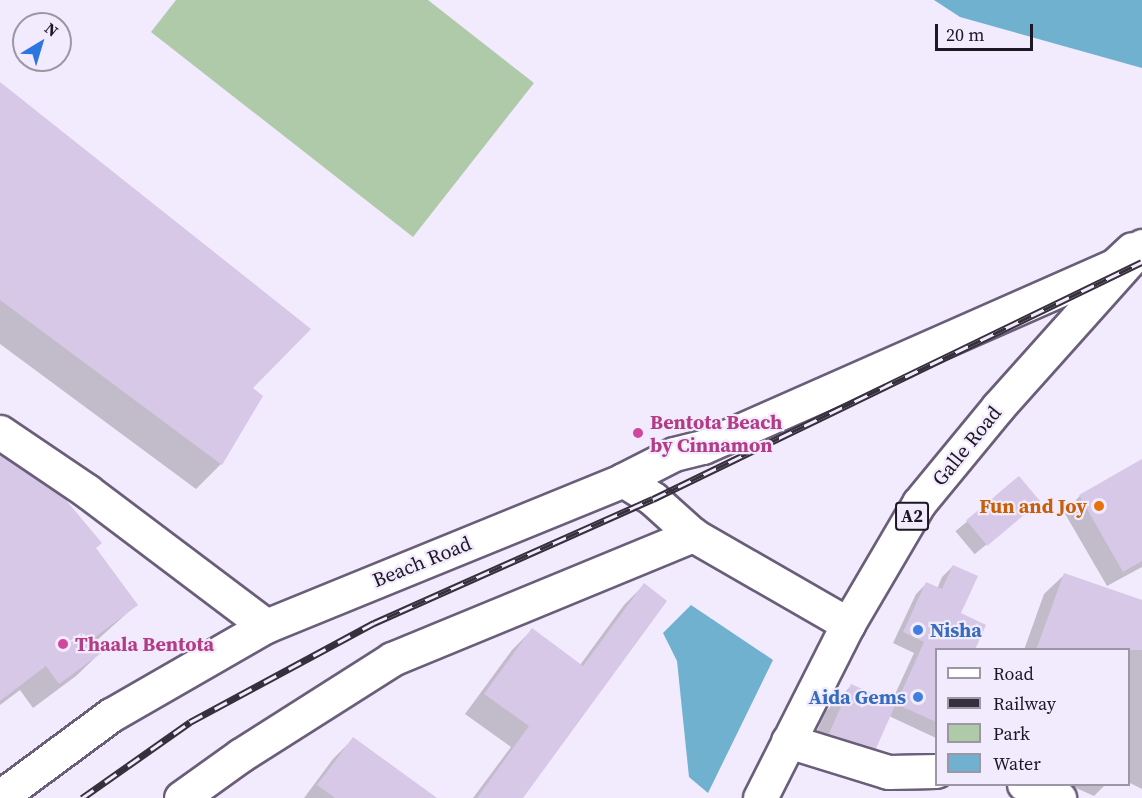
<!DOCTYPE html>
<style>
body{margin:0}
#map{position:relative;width:1142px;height:798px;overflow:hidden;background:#f2eafd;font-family:"Source Serif 4",serif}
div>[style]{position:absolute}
.green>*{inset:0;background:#afcaa9}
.water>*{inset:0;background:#71b1d0}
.shadow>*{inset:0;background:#0003;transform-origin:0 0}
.building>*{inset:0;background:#d6c8e6;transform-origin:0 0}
.roads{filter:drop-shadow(2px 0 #6a5e79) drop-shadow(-2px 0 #6a5e79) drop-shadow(0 2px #6a5e79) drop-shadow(0 -2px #6a5e79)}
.minor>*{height:33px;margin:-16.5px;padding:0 16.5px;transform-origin:16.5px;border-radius:16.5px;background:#fff}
.highway>*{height:33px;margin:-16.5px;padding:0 16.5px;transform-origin:16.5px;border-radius:16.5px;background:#fff}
.rail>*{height:7px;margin-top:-3.5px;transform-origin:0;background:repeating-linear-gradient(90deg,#f2eafd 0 14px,#36303c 0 28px);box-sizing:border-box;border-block:2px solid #36303c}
.dots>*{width:16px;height:16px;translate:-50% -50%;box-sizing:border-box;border:3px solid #f2eafd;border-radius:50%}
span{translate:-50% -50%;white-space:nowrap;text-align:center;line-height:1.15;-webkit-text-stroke:4.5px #f2eafd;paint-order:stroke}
.shield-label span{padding:2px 4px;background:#f2eafd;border:2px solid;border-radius:4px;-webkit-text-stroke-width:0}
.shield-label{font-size:18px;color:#1c1722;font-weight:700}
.hotel-label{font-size:20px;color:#b23c85;font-weight:700}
.left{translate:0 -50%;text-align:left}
.street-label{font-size:20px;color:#1c1722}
.food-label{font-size:20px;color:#c56008;font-weight:700}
.right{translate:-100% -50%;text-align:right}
.shop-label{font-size:20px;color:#366cbe;font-weight:700}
.legend{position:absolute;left:935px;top:648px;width:195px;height:138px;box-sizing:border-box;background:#f2eafd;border:2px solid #9c96a5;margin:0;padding:8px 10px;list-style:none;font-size:18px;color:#1c1722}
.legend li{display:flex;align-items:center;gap:12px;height:30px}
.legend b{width:30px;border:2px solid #9c96a5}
.north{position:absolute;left:12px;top:12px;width:60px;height:60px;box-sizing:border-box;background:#f2eafd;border:2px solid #9c96a5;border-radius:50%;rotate:38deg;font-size:16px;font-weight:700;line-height:24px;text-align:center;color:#1c1722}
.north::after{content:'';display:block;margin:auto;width:21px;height:27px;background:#2c76e2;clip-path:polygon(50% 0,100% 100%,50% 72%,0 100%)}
.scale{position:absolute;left:935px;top:24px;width:98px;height:27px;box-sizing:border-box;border:3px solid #1c1722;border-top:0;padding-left:8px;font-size:18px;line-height:21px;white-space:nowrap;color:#1c1722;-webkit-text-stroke:4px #f2eafd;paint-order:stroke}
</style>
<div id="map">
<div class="green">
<i style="clip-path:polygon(176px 0,428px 0,534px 83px,413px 237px,151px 32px)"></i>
</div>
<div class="water">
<i style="clip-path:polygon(934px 0,1142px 0,1142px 68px,960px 17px)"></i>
<i style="clip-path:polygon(691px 605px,773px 660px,708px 793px,689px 777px,677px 661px,663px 633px)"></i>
</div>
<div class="shadow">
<i style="clip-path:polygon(0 84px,251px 389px,221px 464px,196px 489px,0 344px)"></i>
<i style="clip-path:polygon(0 456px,95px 549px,136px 605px,95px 642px,102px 651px,76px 676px,33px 708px,20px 690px,0 705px)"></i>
<i style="left:1019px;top:478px;width:30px;height:83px;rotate:50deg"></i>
<i style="clip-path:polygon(1142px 479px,1142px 567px,1107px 586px,1064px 512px,1080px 496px)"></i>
<i style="clip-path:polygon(953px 566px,936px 650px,936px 738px,889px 716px,875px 748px,849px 773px,804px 759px,826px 711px,852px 685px,891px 703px,914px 653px,893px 643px,916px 594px,926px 584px,937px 589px,942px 577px)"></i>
<i style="clip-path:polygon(1064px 575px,1142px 602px,1142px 789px,1128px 782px,1128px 650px,1024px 650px,1044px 594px)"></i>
<i style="clip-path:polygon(644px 585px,521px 798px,473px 798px,511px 747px,465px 714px,512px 650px,532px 630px,580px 665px,624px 605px)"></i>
<i style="clip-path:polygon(353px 739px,434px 798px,304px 798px,333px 759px)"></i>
<i style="clip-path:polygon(1067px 784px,1106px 784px,1094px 796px)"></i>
</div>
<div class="building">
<i style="clip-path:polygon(0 82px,311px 329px,253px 388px,263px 396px,222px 465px,0 300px)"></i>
<i style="clip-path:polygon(0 455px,65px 499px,102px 543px,96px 548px,138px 605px,94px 638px,104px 651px,59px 684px,46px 666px,0 701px)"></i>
<i style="clip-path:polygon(1142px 459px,1142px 561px,1123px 572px,1079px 495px)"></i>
<i style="left:1019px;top:476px;width:33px;height:69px;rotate:50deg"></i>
<i style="clip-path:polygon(953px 565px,978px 576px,961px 613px,986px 625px,975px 650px,936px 650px,936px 722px,896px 704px,924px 642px,903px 632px,926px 582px,942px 589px)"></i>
<i style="clip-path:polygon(1064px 573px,1142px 600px,1142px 650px,1036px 650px)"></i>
<i style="clip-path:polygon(644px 583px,667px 601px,523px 798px,477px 798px,529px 726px,484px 694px,532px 628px,583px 666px)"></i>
<i style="left:851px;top:684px;width:49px;height:55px;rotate:24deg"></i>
<i style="clip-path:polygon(353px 737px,437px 798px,335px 798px,317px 785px)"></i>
</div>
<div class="roads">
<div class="minor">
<i style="left:0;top:432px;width:105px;rotate:34.1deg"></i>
<i style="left:87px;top:491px;width:224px;rotate:37deg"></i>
<i style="left:623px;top:480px;width:57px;rotate:-27deg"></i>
<i style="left:674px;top:454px;width:30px;rotate:-14deg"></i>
<i style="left:703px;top:447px;width:450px;rotate:-23.8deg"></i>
<i style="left:1115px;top:265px;width:23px;rotate:-43deg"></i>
<i style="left:788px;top:741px;width:105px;rotate:17.2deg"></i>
<i style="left:888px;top:772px;width:48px;rotate:-1.2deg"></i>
<i style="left:1024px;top:784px;width:38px;rotate:22deg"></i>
<i style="left:0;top:797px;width:138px;rotate:-36.5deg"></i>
<i style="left:111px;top:715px;width:179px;rotate:-29.9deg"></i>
<i style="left:266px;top:626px;width:386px;rotate:-22.2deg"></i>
<i style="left:623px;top:480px;width:36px;rotate:32deg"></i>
<i style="left:653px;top:499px;width:54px;rotate:42deg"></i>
<i style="left:693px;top:535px;width:179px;rotate:29.9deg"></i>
<i style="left:181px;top:798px;width:74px;rotate:-35.6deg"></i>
<i style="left:241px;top:755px;width:179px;rotate:-32.4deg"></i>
<i style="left:392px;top:659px;width:326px;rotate:-22.4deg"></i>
</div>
<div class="highway">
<i style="left:760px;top:798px;width:195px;rotate:-63.2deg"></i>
<i style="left:848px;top:624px;width:140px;rotate:-59.6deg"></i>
<i style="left:919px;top:503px;width:124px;rotate:-50.5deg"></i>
<i style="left:998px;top:407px;width:216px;rotate:-48.2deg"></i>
</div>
</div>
<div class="rail">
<i style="left:82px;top:798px;width:132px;rotate:-35.1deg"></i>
<i style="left:190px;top:722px;width:209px;rotate:-28.3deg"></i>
<i style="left:374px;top:623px;width:305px;rotate:-24deg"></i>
<i style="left:653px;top:499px;width:543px;rotate:-25.86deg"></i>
</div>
<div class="dots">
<i style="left:638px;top:433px;background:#d1479c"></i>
<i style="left:1099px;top:506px;background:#e8710a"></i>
<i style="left:918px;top:630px;background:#3f7fe0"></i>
<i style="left:63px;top:644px;background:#d1479c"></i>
<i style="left:918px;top:697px;background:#3f7fe0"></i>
</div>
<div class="shield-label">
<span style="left:912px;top:516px">A2</span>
</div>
<div class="hotel-label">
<span class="left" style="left:650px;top:434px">Bentota Beach<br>by Cinnamon</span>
<span class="left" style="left:75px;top:644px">Thaala Bentota</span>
</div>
<div class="street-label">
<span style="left:967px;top:446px;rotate:-51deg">Galle Road</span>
<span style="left:422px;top:562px;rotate:-22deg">Beach Road</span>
</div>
<div class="food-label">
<span class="right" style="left:1087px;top:506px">Fun and Joy</span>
</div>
<div class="shop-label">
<span class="left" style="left:930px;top:630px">Nisha</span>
<span class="right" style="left:906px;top:697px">Aida Gems</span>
</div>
<ul class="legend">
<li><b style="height:8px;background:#fff"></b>Road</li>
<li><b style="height:8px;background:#36303c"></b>Railway</li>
<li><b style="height:16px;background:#afcaa9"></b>Park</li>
<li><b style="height:16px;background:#71b1d0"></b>Water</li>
</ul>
<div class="north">N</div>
<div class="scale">20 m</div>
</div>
